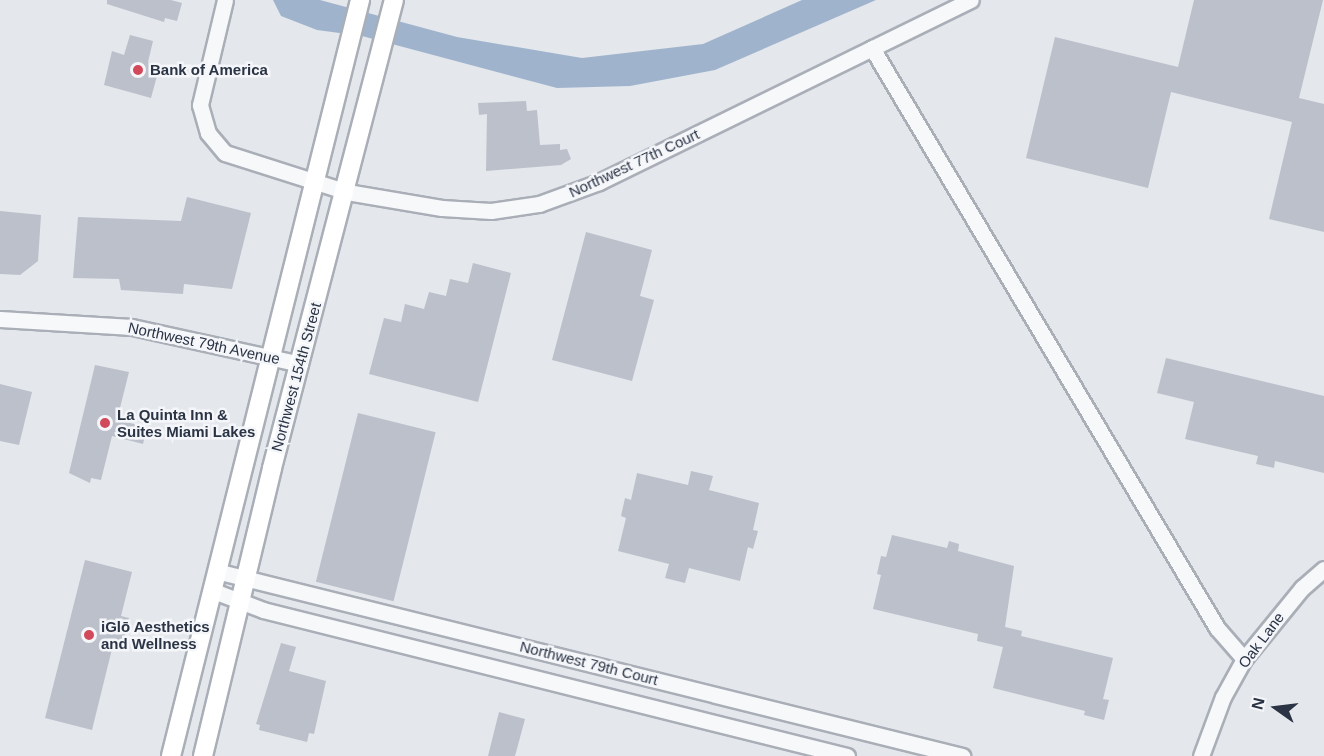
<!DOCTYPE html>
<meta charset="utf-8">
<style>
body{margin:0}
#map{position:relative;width:1324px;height:756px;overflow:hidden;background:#e4e7ec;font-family:Arial,sans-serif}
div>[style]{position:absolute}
.water>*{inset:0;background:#9fb4cc}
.building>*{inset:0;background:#bbc0ca;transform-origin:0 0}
.roads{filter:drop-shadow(2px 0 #a9aeb7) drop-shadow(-2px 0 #a9aeb7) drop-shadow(0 2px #a9aeb7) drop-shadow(0 -2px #a9aeb7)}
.minor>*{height:15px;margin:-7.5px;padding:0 7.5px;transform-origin:7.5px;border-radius:7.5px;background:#f7f8fa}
.major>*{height:18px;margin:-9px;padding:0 9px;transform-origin:9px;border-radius:9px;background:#fff}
.dots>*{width:16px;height:16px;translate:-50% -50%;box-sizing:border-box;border:3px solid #f4f6f9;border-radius:50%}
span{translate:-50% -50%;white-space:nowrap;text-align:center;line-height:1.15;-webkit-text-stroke:5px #f4f6f9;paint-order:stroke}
.poi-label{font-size:15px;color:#2b3445;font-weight:700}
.left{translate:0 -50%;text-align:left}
.street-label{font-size:15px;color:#2b3445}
.north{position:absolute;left:1246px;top:678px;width:60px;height:60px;-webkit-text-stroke:4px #f4f6f9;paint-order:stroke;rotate:284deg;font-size:16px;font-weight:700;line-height:24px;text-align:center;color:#2b3445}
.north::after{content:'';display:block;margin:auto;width:21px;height:27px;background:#2b3445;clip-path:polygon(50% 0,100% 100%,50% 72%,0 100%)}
</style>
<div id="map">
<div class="water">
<i style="clip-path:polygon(273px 0,320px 0,457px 37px,582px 58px,703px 44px,802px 0,876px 0,715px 70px,630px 86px,557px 88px,362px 36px,317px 30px,281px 16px)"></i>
</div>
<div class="building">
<i style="clip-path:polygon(107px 0,171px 0,182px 3px,177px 21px,165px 18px,164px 22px,107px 4px)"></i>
<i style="clip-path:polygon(1194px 0,1323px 0,1299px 98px,1324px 104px,1324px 232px,1269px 219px,1292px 122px,1171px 92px,1148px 188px,1026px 158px,1055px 37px,1178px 67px)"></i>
<i style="clip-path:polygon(130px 35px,153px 41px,148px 62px,160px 65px,151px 98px,104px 85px,112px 51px,124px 55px)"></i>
<i style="clip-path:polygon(526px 101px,527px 111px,537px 110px,540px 145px,560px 144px,560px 150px,567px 149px,571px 159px,561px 165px,486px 171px,487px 114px,479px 115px,478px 103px)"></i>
<i style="clip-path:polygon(187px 197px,251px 213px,232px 289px,184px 284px,183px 294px,121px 290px,119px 279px,73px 278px,78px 217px,181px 221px)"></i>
<i style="clip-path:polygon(0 211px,41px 215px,38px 261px,20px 275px,0 274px)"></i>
<i style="clip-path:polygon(586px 232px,652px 250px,640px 296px,654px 300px,632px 381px,552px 360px)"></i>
<i style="clip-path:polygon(473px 263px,511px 273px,478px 402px,369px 374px,384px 318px,401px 322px,405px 304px,424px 309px,429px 292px,446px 296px,450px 279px,468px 283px)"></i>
<i style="clip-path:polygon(1166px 358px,1324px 396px,1324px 473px,1275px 461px,1274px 468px,1256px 464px,1258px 456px,1185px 439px,1194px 402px,1157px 393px)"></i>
<i style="clip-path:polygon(95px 365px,129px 372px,117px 420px,147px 427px,143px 444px,112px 436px,101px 480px,91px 478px,90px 483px,69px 473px)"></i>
<i style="clip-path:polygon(0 384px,32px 392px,19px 445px,0 441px)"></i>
<i style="left:358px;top:413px;width:80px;height:174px;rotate:14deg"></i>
<i style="clip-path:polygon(691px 471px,713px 476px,709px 490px,759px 503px,753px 530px,758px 531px,753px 549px,748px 547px,740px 581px,689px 568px,685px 583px,665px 578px,669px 564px,618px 551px,626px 518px,621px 516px,625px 498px,631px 500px,637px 473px,688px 485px)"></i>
<i style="clip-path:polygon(892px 535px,947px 548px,949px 541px,959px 544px,958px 551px,1014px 566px,1005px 627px,1022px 631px,1021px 636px,1113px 658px,1103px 699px,1109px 700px,1104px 720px,1084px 715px,1085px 711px,993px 688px,1003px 647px,977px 641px,978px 634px,873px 609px,881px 575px,877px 574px,881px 556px,886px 557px)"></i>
<i style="clip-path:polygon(85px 560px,132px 572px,121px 616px,129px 618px,121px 651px,112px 649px,92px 730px,45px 718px)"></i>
<i style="clip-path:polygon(281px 643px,296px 647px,289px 671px,326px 681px,314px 734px,309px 733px,307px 742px,259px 730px,260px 725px,256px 724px)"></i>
<i style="clip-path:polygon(499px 712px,525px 719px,515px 756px,488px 756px)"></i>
</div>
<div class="roads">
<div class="minor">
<i style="left:225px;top:0;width:108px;rotate:103.4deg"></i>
<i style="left:200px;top:105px;width:29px;rotate:74deg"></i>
<i style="left:208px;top:133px;width:26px;rotate:50deg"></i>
<i style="left:225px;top:153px;width:128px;rotate:17.7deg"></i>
<i style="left:347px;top:192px;width:96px;rotate:9.6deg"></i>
<i style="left:442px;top:208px;width:49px;rotate:3.5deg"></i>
<i style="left:491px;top:211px;width:49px;rotate:-8.3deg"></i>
<i style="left:539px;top:204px;width:64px;rotate:-20.1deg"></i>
<i style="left:599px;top:182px;width:414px;rotate:-26.1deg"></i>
<i style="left:872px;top:48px;width:675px;rotate:59.25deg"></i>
<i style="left:1217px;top:628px;width:41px;rotate:48.9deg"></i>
<i style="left:0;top:319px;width:132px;rotate:3.5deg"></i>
<i style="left:132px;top:327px;width:172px;rotate:12.4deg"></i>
<i style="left:216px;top:571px;width:769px;rotate:13.93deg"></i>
<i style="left:211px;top:590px;width:56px;rotate:21deg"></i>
<i style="left:263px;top:610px;width:602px;rotate:14.04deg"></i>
<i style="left:1201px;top:756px;width:63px;rotate:-69.6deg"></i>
<i style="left:1223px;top:697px;width:43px;rotate:-61.1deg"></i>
<i style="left:1244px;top:659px;width:92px;rotate:-50.8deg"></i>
<i style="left:1302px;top:588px;width:29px;rotate:-41deg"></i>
</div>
<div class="major">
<i style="left:171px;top:756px;width:779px;rotate:-75.96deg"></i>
<i style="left:203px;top:756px;width:296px;rotate:-76.5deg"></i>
<i style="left:272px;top:468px;width:484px;rotate:-75.4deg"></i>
</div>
</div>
<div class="dots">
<i style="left:138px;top:70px;background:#d1495b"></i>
<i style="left:105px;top:423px;background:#d1495b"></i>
<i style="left:89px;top:635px;background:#d1495b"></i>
</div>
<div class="poi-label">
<span class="left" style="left:150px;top:70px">Bank of America</span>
<span class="left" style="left:117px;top:423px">La Quinta Inn &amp;<br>Suites Miami Lakes</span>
<span class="left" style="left:101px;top:635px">iGlō Aesthetics<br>and Wellness</span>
</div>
<div class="street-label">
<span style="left:634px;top:163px;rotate:-25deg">Northwest 77th Court</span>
<span style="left:204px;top:343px;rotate:12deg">Northwest 79th Avenue</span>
<span style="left:296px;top:377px;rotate:-75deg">Northwest 154th Street</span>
<span style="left:1261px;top:640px;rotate:-53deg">Oak Lane</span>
<span style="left:589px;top:663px;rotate:14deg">Northwest 79th Court</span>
</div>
<div class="north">N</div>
</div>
